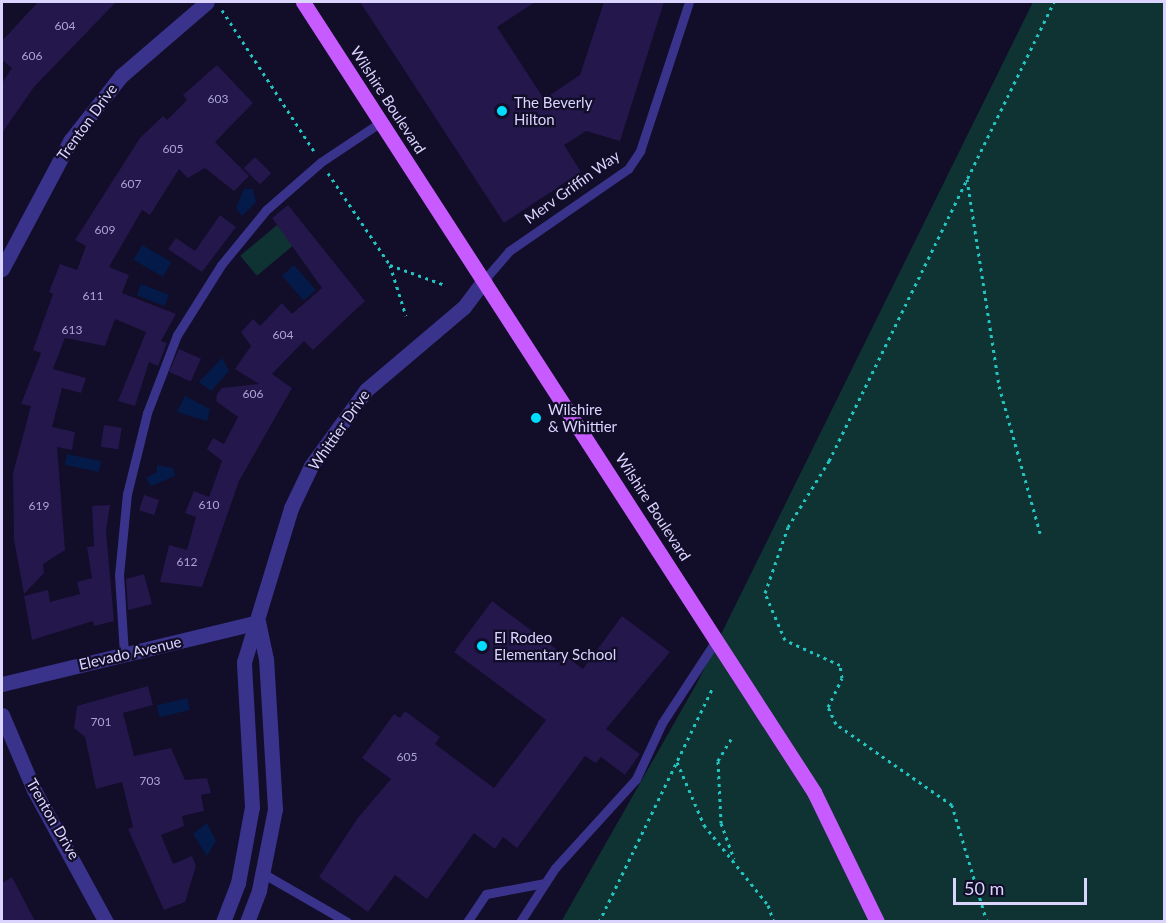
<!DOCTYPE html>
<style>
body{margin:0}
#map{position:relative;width:1166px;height:923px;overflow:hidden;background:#120d28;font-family:Lato,sans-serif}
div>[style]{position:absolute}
.green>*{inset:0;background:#0f3333;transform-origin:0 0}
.water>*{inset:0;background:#041b4a;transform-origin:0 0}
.building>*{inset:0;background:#23174b;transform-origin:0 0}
.path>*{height:3px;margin-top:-1.5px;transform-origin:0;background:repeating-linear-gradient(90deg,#22c5c1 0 3px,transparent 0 7.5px)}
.lane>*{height:9px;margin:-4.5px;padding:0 4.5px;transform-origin:4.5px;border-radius:4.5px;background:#39338c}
.street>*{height:15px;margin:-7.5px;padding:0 7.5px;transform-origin:7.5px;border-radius:7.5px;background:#39338c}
.primary>*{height:15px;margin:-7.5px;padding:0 7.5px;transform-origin:7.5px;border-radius:7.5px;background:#c75bff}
.dots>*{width:16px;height:16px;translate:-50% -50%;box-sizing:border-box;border:3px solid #120d28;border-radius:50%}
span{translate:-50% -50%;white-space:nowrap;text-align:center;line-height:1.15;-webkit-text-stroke:4.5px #120d28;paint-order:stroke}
.number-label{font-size:12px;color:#aca5d2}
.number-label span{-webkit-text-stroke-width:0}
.street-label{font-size:15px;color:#dad4ff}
.poi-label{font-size:15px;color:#dad4ff}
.left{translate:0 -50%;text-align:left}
.frame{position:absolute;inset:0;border:3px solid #dad4ff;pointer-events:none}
.scale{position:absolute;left:953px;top:878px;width:134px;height:27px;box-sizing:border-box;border:3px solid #dad4ff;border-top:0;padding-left:8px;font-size:18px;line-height:21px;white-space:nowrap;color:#dad4ff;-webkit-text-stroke:4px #120d28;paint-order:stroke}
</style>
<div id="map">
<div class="green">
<i style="clip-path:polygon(1033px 2px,1164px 2px,1164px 921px,561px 922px,697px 683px)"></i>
<i style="left:277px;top:225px;width:26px;height:48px;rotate:50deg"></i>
</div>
<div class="water">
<i style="clip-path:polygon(244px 189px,253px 189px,256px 202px,242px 216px,236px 208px)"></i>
<i style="left:142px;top:245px;width:34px;height:17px;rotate:30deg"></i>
<i style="left:294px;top:265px;width:33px;height:16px;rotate:49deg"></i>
<i style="left:141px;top:284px;width:30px;height:12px;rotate:21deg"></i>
<i style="clip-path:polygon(222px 358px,229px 371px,211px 391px,199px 382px)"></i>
<i style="clip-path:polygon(185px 396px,210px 409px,207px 421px,177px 412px)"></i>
<i style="left:67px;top:454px;width:35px;height:11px;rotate:12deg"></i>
<i style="clip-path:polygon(157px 465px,173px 468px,175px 476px,151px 486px,146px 478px,157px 472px)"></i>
<i style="left:187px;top:698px;width:12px;height:31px;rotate:76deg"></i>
<i style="clip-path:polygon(207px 823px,216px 841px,207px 856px,193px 834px)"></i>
</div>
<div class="building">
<i style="clip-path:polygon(38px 2px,116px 2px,34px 87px,2px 133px,2px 83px,12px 68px,2px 60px,2px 41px)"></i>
<i style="clip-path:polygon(360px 2px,535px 2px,497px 27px,544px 99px,580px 75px,604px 2px,664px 2px,620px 141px,586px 131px,564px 145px,581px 172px,504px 223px)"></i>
<i style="clip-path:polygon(217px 65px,253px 103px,215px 142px,249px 176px,234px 191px,205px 168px,188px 178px,179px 169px,150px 215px,142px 210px,109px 267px,129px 275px,122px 293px,176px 314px,161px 341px,167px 343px,158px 366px,149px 362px,135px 406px,118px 401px,146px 332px,115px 319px,105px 346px,65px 338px,53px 369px,86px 378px,81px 393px,62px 388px,52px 427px,75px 432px,72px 450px,57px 447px,65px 550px,43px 564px,44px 573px,24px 594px,14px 540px,13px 473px,31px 406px,21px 404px,41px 353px,33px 350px,53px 294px,49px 292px,60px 264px,77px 270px,86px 246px,75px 240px,140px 138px,163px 116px,167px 120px,187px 100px,183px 95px)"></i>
<i style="left:255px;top:157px;width:23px;height:16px;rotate:45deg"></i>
<i style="clip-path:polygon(288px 205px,365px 301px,313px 350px,304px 341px,272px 374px,292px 388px,239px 481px,202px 587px,160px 582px,169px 545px,187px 550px,196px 517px,185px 513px,194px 491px,209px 497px,222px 461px,207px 449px,213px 438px,224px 444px,238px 417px,216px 401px,217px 394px,222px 388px,259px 384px,235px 369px,251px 346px,241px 332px,253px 319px,260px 326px,282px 303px,292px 314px,322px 288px,272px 218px)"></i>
<i style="clip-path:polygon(220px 215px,236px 227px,202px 272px,168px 249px,176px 238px,195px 251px)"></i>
<i style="left:179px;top:349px;width:24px;height:25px;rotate:24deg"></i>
<i style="left:104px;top:425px;width:18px;height:22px;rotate:9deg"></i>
<i style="left:144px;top:495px;width:16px;height:16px;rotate:18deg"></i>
<i style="clip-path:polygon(110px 505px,106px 531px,114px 621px,94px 626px,93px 621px,32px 640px,24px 596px,48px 590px,50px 602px,80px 594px,77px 582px,92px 578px,87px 547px,94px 546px,92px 506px)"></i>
<i style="clip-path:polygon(144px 574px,152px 604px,128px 610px,126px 579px)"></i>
<i style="clip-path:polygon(492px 601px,583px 669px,622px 616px,670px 652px,606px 729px,640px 754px,625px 775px,601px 757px,596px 763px,585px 756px,517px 848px,503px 837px,495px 849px,474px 833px,427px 899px,395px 875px,368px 912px,319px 877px,357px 819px,391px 779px,362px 758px,394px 714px,400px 718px,405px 711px,440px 737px,435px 744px,494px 788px,546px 720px,454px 652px)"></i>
<i style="clip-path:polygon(148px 686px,153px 705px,123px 713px,134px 756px,171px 748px,185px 780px,207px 778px,211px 793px,201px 795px,204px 811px,182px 816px,184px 826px,161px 835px,173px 864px,192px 856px,196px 866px,185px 902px,164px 910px,128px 829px,133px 827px,122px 782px,96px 789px,85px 737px,74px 728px,77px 706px)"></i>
<i style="clip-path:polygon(12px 877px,35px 921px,2px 921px,2px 883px)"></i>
</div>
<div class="path">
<i style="left:222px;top:10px;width:168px;rotate:56.9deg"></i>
<i style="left:328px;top:173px;width:111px;rotate:56deg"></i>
<i style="left:390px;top:265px;width:59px;rotate:20deg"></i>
<i style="left:967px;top:179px;width:209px;rotate:81.2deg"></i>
<i style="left:999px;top:386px;width:153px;rotate:74.4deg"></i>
<i style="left:390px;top:265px;width:53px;rotate:72.6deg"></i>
<i style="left:731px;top:739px;width:26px;rotate:121deg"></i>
<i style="left:718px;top:761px;width:62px;rotate:87.2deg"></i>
<i style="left:721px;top:823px;width:38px;rotate:70deg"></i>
<i style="left:677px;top:762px;width:69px;rotate:66.8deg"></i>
<i style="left:704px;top:825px;width:102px;rotate:51.3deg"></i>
<i style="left:768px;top:905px;width:18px;rotate:71deg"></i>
<i style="left:599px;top:922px;width:261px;rotate:-64.1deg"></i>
<i style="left:987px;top:922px;width:122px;rotate:-106.7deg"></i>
<i style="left:952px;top:805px;width:141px;rotate:-145.1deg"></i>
<i style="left:836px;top:724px;width:19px;rotate:-115deg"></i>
<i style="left:828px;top:707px;width:32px;rotate:-64deg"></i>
<i style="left:842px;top:678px;width:13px;rotate:-99deg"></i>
<i style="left:840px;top:665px;width:60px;rotate:-155.6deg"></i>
<i style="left:785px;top:640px;width:51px;rotate:-113.1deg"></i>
<i style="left:765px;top:593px;width:70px;rotate:-70.8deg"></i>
<i style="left:788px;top:527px;width:78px;rotate:-58.2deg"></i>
<i style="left:829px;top:461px;width:511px;rotate:-63.89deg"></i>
</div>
<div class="lane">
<i style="left:484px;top:280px;width:38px;rotate:-49deg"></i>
<i style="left:509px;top:251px;width:145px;rotate:-34.6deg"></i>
<i style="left:628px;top:169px;width:22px;rotate:-56deg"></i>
<i style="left:640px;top:151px;width:157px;rotate:-71.8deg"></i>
<i style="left:124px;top:654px;width:79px;rotate:-93.6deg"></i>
<i style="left:119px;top:575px;width:81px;rotate:-84.4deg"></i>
<i style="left:127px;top:494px;width:83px;rotate:-76.1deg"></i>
<i style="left:147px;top:413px;width:84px;rotate:-69deg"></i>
<i style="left:177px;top:335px;width:83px;rotate:-57.8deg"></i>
<i style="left:221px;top:265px;width:71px;rotate:-50.7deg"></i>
<i style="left:266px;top:210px;width:73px;rotate:-41.1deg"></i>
<i style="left:321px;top:162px;width:72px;rotate:-33.7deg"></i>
<i style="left:264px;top:874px;width:96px;rotate:30deg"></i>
<i style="left:467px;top:922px;width:34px;rotate:-56deg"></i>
<i style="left:486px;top:894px;width:60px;rotate:-10.6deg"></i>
<i style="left:520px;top:922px;width:64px;rotate:-57.1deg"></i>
<i style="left:555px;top:868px;width:120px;rotate:-47.7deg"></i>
<i style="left:636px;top:779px;width:62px;rotate:-65.1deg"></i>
<i style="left:662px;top:723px;width:100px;rotate:-56.8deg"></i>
</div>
<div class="street">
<i style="left:2px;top:269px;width:145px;rotate:-62deg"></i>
<i style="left:70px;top:141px;width:83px;rotate:-51.9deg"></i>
<i style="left:121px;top:76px;width:113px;rotate:-40.7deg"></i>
<i style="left:2px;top:684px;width:263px;rotate:-13.6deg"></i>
<i style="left:2px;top:715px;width:82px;rotate:66.9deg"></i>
<i style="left:34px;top:790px;width:150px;rotate:61.4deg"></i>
<i style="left:223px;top:922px;width:42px;rotate:-69deg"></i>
<i style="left:238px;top:883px;width:77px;rotate:-79.6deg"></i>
<i style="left:252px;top:807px;width:145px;rotate:-93.2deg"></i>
<i style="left:244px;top:662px;width:161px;rotate:-73deg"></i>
<i style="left:291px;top:508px;width:47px;rotate:-64.5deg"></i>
<i style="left:311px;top:466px;width:94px;rotate:-54.1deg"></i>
<i style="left:366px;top:390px;width:128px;rotate:-40.3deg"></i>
<i style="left:464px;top:307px;width:34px;rotate:-53deg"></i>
<i style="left:247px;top:922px;width:34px;rotate:-69deg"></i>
<i style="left:259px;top:890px;width:83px;rotate:-78.8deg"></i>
<i style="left:275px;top:809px;width:150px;rotate:-93.4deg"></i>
<i style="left:266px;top:659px;width:38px;rotate:-102deg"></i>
</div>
<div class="primary">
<i style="left:303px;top:2px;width:941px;rotate:57.1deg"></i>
<i style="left:814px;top:792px;width:144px;rotate:64.1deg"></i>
</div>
<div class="dots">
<i style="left:502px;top:111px;background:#0df"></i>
<i style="left:536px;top:418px;background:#0df"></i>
<i style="left:482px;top:646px;background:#0df"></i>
</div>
<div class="number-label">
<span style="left:65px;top:26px">604</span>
<span style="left:32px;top:56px">606</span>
<span style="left:218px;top:99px">603</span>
<span style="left:173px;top:149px">605</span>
<span style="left:131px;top:184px">607</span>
<span style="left:105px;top:230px">609</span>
<span style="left:93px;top:296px">611</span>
<span style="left:72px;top:330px">613</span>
<span style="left:283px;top:335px">604</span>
<span style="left:253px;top:394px">606</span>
<span style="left:209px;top:505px">610</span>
<span style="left:39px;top:506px">619</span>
<span style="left:187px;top:562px">612</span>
<span style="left:101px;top:722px">701</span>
<span style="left:407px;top:757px">605</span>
<span style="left:150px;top:781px">703</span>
</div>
<div class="street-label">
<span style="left:388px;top:100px;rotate:57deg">Wilshire Boulevard</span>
<span style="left:87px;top:122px;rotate:-54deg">Trenton Drive</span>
<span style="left:572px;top:187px;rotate:-36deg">Merv Griffin Way</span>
<span style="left:339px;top:430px;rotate:-55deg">Whittier Drive</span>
<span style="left:653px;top:507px;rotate:57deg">Wilshire Boulevard</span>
<span style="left:130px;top:653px;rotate:-13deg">Elevado Avenue</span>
<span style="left:53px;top:819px;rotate:60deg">Trenton Drive</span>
</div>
<div class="poi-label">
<span class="left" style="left:514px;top:111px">The Beverly<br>Hilton</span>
<span class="left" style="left:548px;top:418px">Wilshire<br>&amp; Whittier</span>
<span class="left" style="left:494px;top:646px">El Rodeo<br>Elementary School</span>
</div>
<div class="frame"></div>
<div class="scale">50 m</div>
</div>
